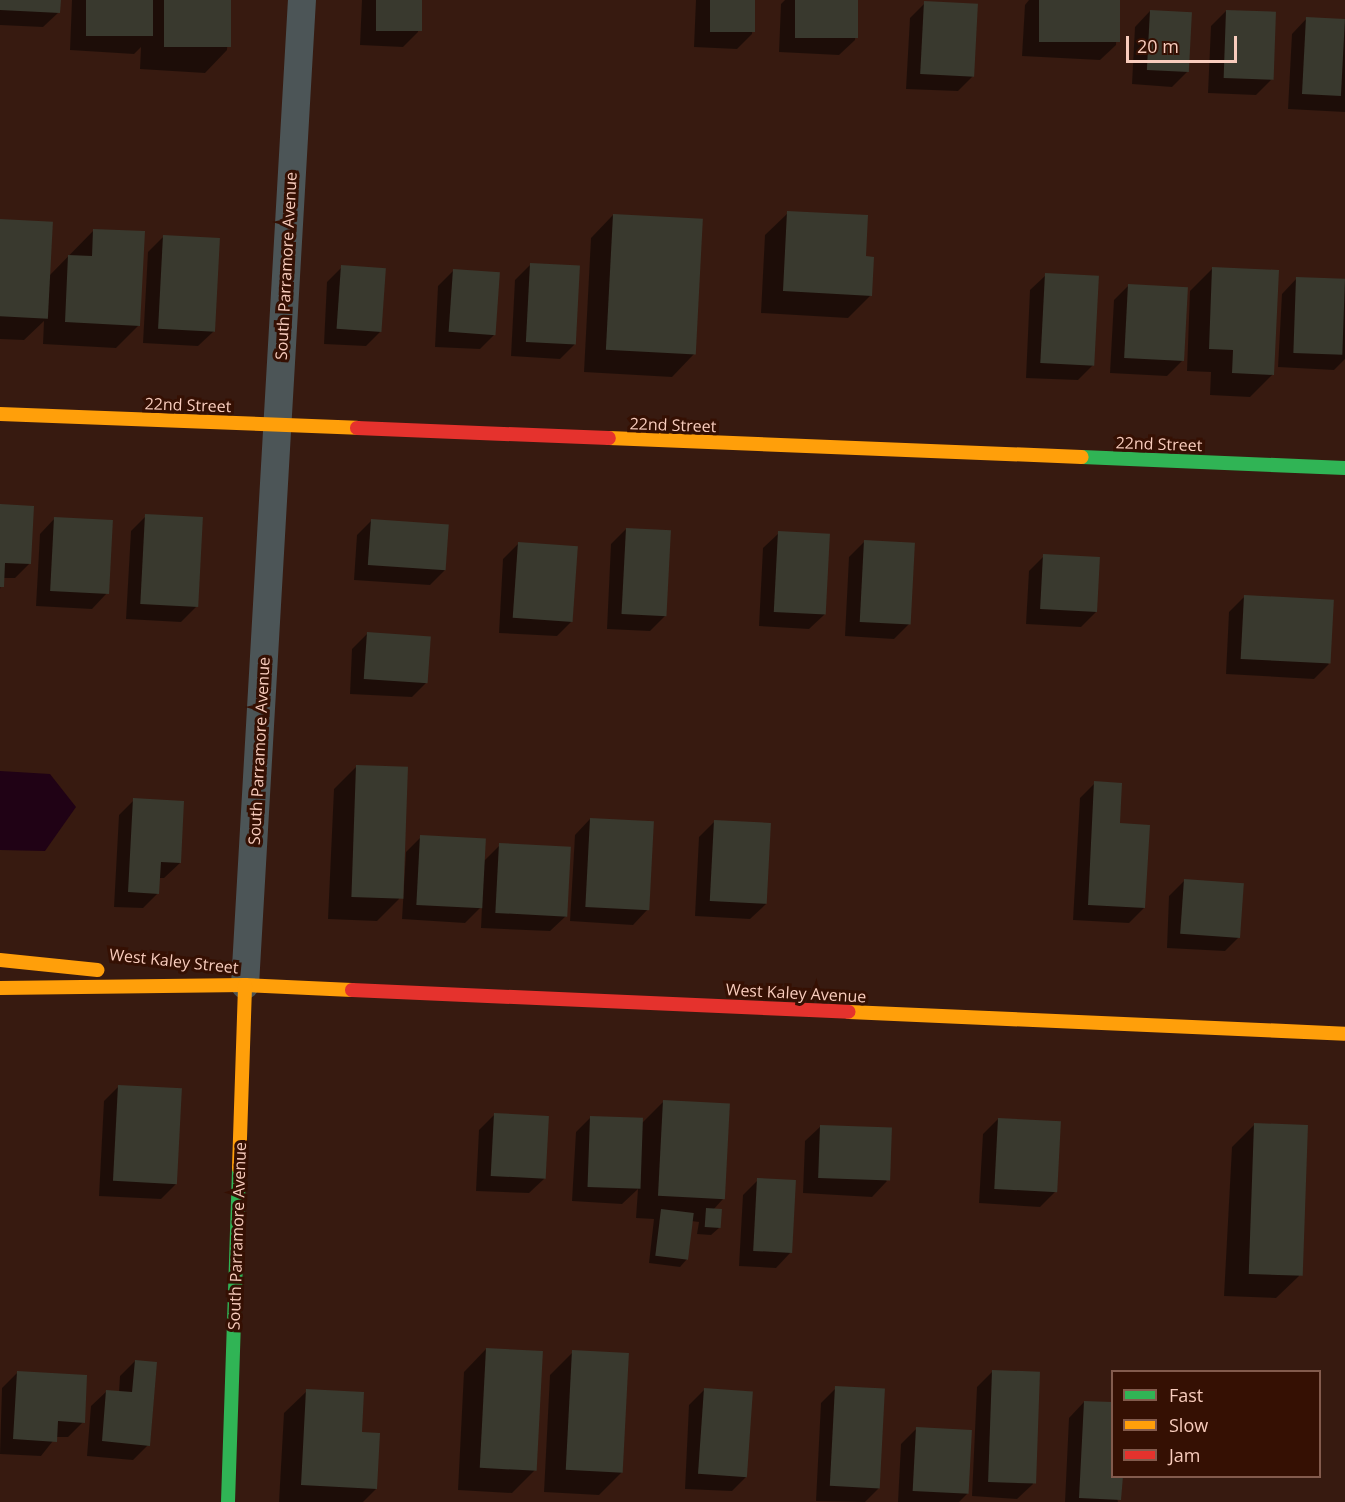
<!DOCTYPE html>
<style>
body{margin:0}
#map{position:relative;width:1345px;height:1502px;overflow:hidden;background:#371a10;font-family:"Open Sans",sans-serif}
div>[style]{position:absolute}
.water>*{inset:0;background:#200215}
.shadow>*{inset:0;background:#0007}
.building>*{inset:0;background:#39392e;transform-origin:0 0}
.street>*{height:28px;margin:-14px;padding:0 14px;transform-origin:14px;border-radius:14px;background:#4c5557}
.fast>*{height:14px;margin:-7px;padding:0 7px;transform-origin:7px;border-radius:7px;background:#30b455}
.slow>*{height:14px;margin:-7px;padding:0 7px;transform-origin:7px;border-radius:7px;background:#ff9f0a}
.jam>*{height:14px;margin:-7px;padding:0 7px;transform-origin:7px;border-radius:7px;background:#e5322d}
span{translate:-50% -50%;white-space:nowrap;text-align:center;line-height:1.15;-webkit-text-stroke:6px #351003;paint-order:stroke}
.street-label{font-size:16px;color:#f8ccbd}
.legend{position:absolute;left:1111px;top:1370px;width:210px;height:108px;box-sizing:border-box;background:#351003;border:2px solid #835b4d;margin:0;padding:8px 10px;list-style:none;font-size:18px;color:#f8ccbd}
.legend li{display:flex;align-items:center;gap:12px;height:30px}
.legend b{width:30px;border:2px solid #835b4d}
.scale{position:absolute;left:1126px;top:36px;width:111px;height:27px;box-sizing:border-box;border:3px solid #f8ccbd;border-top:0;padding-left:8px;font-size:18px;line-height:21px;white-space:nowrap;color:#f8ccbd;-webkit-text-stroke:4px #351003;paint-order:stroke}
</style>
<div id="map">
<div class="water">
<i style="clip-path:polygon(0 771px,50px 774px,76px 807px,45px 851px,0 850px)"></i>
</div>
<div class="shadow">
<i style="clip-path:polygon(0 0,59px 0,59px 12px,43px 27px,0 25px)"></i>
<i style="clip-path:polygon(72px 0,230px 0,227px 50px,205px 73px,140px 69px,141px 47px,134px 54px,70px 50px)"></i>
<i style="clip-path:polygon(362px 0,420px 0,418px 32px,403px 47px,360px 45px)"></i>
<i style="clip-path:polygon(696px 0,754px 0,752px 34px,737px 49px,694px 47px)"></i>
<i style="clip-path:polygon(785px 0,857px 0,855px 40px,839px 55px,779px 52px,781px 4px)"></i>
<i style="clip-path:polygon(1029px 0,1118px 0,1116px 45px,1100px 60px,1022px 56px,1025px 5px)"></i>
<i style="clip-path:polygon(925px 3px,973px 76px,958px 91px,906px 89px,910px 18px)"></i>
<i style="clip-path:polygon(1150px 11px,1188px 71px,1172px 87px,1132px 84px,1135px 27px)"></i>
<i style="clip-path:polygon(1226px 11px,1271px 80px,1256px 95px,1208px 93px,1211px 26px)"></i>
<i style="clip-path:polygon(1307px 18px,1345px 20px,1345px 112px,1288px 109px,1292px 34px)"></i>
<i style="clip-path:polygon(788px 213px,864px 258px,871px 295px,848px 318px,761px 313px,765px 235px)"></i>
<i style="clip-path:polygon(613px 215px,694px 354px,672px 377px,584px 372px,591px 238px)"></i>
<i style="clip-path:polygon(0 221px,49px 276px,94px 230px,139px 325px,116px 348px,43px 344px,44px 321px,24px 340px,0 339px)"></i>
<i style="clip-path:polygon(163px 237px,214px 331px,198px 346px,143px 343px,148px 252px)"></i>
<i style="clip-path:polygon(530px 265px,575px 344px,560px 359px,511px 356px,515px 280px)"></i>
<i style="clip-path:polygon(342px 267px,381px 331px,366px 346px,324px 344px,327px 282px)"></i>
<i style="clip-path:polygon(1213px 268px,1273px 374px,1250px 397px,1210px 395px,1211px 372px,1187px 371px,1190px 291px)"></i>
<i style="clip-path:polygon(453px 271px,495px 334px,480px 349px,435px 347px,438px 286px)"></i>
<i style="clip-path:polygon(1046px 275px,1093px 365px,1078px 380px,1026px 378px,1030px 290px)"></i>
<i style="clip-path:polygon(1297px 278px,1345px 281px,1345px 359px,1334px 370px,1278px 367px,1282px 294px)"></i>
<i style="clip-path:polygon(1129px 285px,1182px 361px,1167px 376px,1110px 373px,1114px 300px)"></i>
<i style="clip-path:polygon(0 506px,30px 563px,15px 578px,3px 578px,0 589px)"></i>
<i style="clip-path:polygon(146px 516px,196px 607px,181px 622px,126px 619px,131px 531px)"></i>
<i style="clip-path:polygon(55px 518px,107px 593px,92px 609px,36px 606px,40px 534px)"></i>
<i style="clip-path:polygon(372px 520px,445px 570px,430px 585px,354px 580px,357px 535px)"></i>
<i style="clip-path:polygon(626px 529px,665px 616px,650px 631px,607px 629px,611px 544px)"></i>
<i style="clip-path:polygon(779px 533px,825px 614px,809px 629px,759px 626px,763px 548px)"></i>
<i style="clip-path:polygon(864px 542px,909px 624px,894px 639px,845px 636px,849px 557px)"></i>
<i style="clip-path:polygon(518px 544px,572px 621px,557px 636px,499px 633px,503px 559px)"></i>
<i style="clip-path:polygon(1044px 556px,1096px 612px,1081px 627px,1026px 624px,1029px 571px)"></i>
<i style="clip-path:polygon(1244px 597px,1329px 664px,1314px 679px,1226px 674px,1229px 612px)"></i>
<i style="clip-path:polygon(367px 634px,427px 682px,412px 697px,350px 694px,352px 649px)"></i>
<i style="clip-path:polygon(357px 766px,399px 899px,377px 921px,328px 919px,334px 789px)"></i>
<i style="clip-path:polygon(1095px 783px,1119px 825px,1144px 908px,1129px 923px,1073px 920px,1080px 798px)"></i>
<i style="clip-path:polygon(134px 800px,180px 863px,164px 878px,159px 878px,158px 893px,143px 908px,114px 907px,119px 815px)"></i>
<i style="clip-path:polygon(590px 819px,648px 909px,633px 925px,570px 921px,575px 835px)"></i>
<i style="clip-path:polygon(714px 822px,766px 904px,750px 919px,695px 916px,699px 837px)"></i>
<i style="clip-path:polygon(421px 837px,483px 862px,500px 845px,566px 916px,550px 931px,481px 928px,482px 906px,465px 923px,402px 919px,406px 852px)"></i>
<i style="clip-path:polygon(1184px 881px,1240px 936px,1225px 951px,1167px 948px,1169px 896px)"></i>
<i style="clip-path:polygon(119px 1086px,176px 1184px,161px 1199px,99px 1196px,104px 1101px)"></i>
<i style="clip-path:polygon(663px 1102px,723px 1199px,713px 1210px,719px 1228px,711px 1235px,697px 1234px,699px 1222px,691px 1221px,687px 1259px,680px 1267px,649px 1263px,654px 1219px,636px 1218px,638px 1189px,622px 1204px,572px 1201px,576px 1132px,591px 1117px,641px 1124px)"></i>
<i style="clip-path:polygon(494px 1115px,545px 1178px,529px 1193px,476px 1191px,479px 1130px)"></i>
<i style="clip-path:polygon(998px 1119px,1056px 1191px,1040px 1207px,979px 1203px,983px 1134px)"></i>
<i style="clip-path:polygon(1255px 1124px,1299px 1276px,1276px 1298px,1224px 1296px,1232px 1147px)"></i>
<i style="clip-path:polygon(821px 1126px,887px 1181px,872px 1197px,803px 1193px,805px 1141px)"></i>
<i style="clip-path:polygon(758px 1180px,791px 1252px,776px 1268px,739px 1266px,743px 1195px)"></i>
<i style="clip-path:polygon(486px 1349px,535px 1470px,512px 1493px,458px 1490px,464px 1372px)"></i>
<i style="clip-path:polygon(573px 1352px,622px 1472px,599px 1495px,544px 1492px,550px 1375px)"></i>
<i style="clip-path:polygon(135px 1361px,148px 1445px,133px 1460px,87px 1456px,91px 1406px,107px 1391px,119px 1392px,120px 1376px)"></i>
<i style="clip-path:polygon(993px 1371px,1033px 1484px,1017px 1499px,972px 1496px,977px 1387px)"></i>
<i style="clip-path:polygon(17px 1373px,83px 1422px,68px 1437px,56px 1437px,41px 1456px,0 1454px,2px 1388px)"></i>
<i style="clip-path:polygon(836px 1388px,879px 1488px,865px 1502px,816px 1501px,821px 1403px)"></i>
<i style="clip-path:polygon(704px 1390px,747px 1476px,732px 1491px,685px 1489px,689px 1405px)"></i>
<i style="clip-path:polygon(307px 1391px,361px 1433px,376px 1489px,363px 1502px,279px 1502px,284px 1413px)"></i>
<i style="clip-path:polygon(1084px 1402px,1112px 1404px,1112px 1476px,1118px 1502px,1065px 1502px,1069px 1418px)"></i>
<i style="clip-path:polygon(916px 1429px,968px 1493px,959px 1502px,898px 1502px,901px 1444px)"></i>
</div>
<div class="building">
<i style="clip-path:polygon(0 0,61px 0,60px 13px,0 10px)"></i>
<i style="left:86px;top:0;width:67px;height:36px"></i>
<i style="left:164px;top:0;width:67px;height:47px"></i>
<i style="left:376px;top:0;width:46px;height:31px"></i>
<i style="left:710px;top:0;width:45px;height:32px"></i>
<i style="left:795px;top:0;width:63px;height:38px"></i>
<i style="left:1039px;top:0;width:81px;height:42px"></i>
<i style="left:924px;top:1px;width:54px;height:73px;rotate:3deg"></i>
<i style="left:1150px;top:10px;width:42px;height:60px;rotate:3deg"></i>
<i style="left:1226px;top:10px;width:50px;height:68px;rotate:2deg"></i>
<i style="left:1306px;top:17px;width:39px;height:77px;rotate:3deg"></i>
<i style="clip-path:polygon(787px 211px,868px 215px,866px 256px,874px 257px,872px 296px,783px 291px)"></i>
<i style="left:613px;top:214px;width:90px;height:136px;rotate:3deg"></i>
<i style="left:0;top:219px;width:53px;height:97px;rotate:3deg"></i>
<i style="clip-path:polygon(93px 229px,145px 231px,140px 326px,65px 322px,68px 255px,92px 256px)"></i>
<i style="left:163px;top:235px;width:57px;height:94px;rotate:3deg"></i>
<i style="left:530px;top:263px;width:50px;height:79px;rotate:3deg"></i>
<i style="left:341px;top:265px;width:45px;height:64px;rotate:4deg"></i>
<i style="clip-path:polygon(1212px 267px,1279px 270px,1274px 375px,1232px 373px,1233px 350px,1209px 349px)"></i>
<i style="left:453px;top:269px;width:47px;height:63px;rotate:4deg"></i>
<i style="left:1045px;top:273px;width:54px;height:90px;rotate:3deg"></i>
<i style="left:1296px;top:277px;width:49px;height:76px;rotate:2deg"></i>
<i style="left:1128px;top:284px;width:60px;height:74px;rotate:3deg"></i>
<i style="clip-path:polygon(0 504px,34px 506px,31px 564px,5px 563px,4px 587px,0 587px)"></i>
<i style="left:145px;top:514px;width:58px;height:90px;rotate:3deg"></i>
<i style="left:54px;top:517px;width:59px;height:74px;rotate:3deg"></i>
<i style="left:371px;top:519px;width:78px;height:46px;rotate:4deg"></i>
<i style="left:626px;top:528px;width:45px;height:86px;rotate:3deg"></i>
<i style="left:778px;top:531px;width:52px;height:81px;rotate:3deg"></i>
<i style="left:864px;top:540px;width:51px;height:82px;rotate:3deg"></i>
<i style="left:518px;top:542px;width:60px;height:76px;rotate:4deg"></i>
<i style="left:1043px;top:554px;width:57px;height:55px;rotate:3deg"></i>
<i style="left:1244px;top:595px;width:90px;height:64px;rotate:3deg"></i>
<i style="left:367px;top:632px;width:64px;height:47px;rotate:4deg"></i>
<i style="left:356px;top:765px;width:52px;height:132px;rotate:2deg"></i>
<i style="clip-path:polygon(1094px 781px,1122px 783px,1120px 823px,1150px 825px,1145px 908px,1088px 905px)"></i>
<i style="clip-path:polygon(133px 798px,184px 801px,181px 863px,161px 862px,159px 894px,128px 892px)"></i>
<i style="left:590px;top:818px;width:64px;height:89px;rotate:3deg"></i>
<i style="left:714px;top:820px;width:57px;height:81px;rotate:3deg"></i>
<i style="left:420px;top:835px;width:66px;height:70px;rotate:3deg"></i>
<i style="left:499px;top:843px;width:72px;height:70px;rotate:3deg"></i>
<i style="left:1184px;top:879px;width:60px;height:55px;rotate:4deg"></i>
<i style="left:118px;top:1085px;width:64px;height:96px;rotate:3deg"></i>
<i style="left:663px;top:1100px;width:67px;height:96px;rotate:3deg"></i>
<i style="left:494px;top:1113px;width:55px;height:63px;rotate:3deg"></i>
<i style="left:590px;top:1116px;width:53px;height:71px;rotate:2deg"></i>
<i style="left:998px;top:1118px;width:63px;height:71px;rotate:3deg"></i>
<i style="left:1254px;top:1123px;width:54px;height:151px;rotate:2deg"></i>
<i style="left:820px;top:1125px;width:72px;height:53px;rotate:2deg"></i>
<i style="left:757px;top:1178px;width:39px;height:73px;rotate:3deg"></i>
<i style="left:706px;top:1208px;width:16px;height:19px;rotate:4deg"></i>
<i style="left:661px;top:1209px;width:33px;height:47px;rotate:7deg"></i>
<i style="left:486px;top:1348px;width:57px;height:120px;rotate:3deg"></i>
<i style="left:572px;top:1350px;width:57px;height:120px;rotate:3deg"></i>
<i style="clip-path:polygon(135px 1360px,157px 1362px,150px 1446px,102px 1441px,106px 1390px,132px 1392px)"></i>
<i style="left:992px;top:1370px;width:48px;height:112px;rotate:2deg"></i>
<i style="clip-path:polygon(17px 1371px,87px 1375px,85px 1423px,58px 1421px,57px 1442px,13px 1439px)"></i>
<i style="left:835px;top:1386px;width:50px;height:100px;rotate:3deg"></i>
<i style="left:704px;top:1388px;width:49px;height:86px;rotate:4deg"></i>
<i style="clip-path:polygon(306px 1389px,364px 1392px,362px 1432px,380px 1433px,377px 1489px,301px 1485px)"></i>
<i style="clip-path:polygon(1084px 1401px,1112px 1402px,1112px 1476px,1123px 1476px,1121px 1500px,1079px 1498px)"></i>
<i style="left:916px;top:1427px;width:56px;height:64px;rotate:3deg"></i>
</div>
<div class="street">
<i style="left:245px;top:985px;width:987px;rotate:-86.69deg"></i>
</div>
<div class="fast">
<i style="left:1082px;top:457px;width:263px;rotate:2.4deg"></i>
<i style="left:228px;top:1502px;width:334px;rotate:-88.1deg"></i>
</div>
<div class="slow">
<i style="left:0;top:414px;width:357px;rotate:2.2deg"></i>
<i style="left:609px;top:438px;width:473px;rotate:2.3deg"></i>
<i style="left:0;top:960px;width:98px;rotate:5.9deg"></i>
<i style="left:0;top:988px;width:245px;rotate:-0.7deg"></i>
<i style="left:245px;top:985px;width:107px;rotate:2.7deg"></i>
<i style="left:849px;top:1012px;width:496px;rotate:2.5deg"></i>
<i style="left:239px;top:1168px;width:183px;rotate:-88.1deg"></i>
</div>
<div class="jam">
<i style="left:357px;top:428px;width:252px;rotate:2.3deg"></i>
<i style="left:352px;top:990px;width:497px;rotate:2.5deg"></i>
</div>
<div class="street-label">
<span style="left:286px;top:266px;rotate:-87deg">South Parramore Avenue</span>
<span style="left:188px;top:405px;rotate:2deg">22nd Street</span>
<span style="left:673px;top:425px;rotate:2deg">22nd Street</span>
<span style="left:1159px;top:444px;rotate:2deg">22nd Street</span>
<span style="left:259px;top:751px;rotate:-87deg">South Parramore Avenue</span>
<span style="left:174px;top:961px;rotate:6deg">West Kaley Street</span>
<span style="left:796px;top:993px;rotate:3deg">West Kaley Avenue</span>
<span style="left:237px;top:1236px;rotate:-88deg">South Parramore Avenue</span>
</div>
<ul class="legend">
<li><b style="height:8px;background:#30b455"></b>Fast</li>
<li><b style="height:8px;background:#ff9f0a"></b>Slow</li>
<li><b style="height:8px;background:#e5322d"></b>Jam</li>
</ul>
<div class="scale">20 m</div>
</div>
